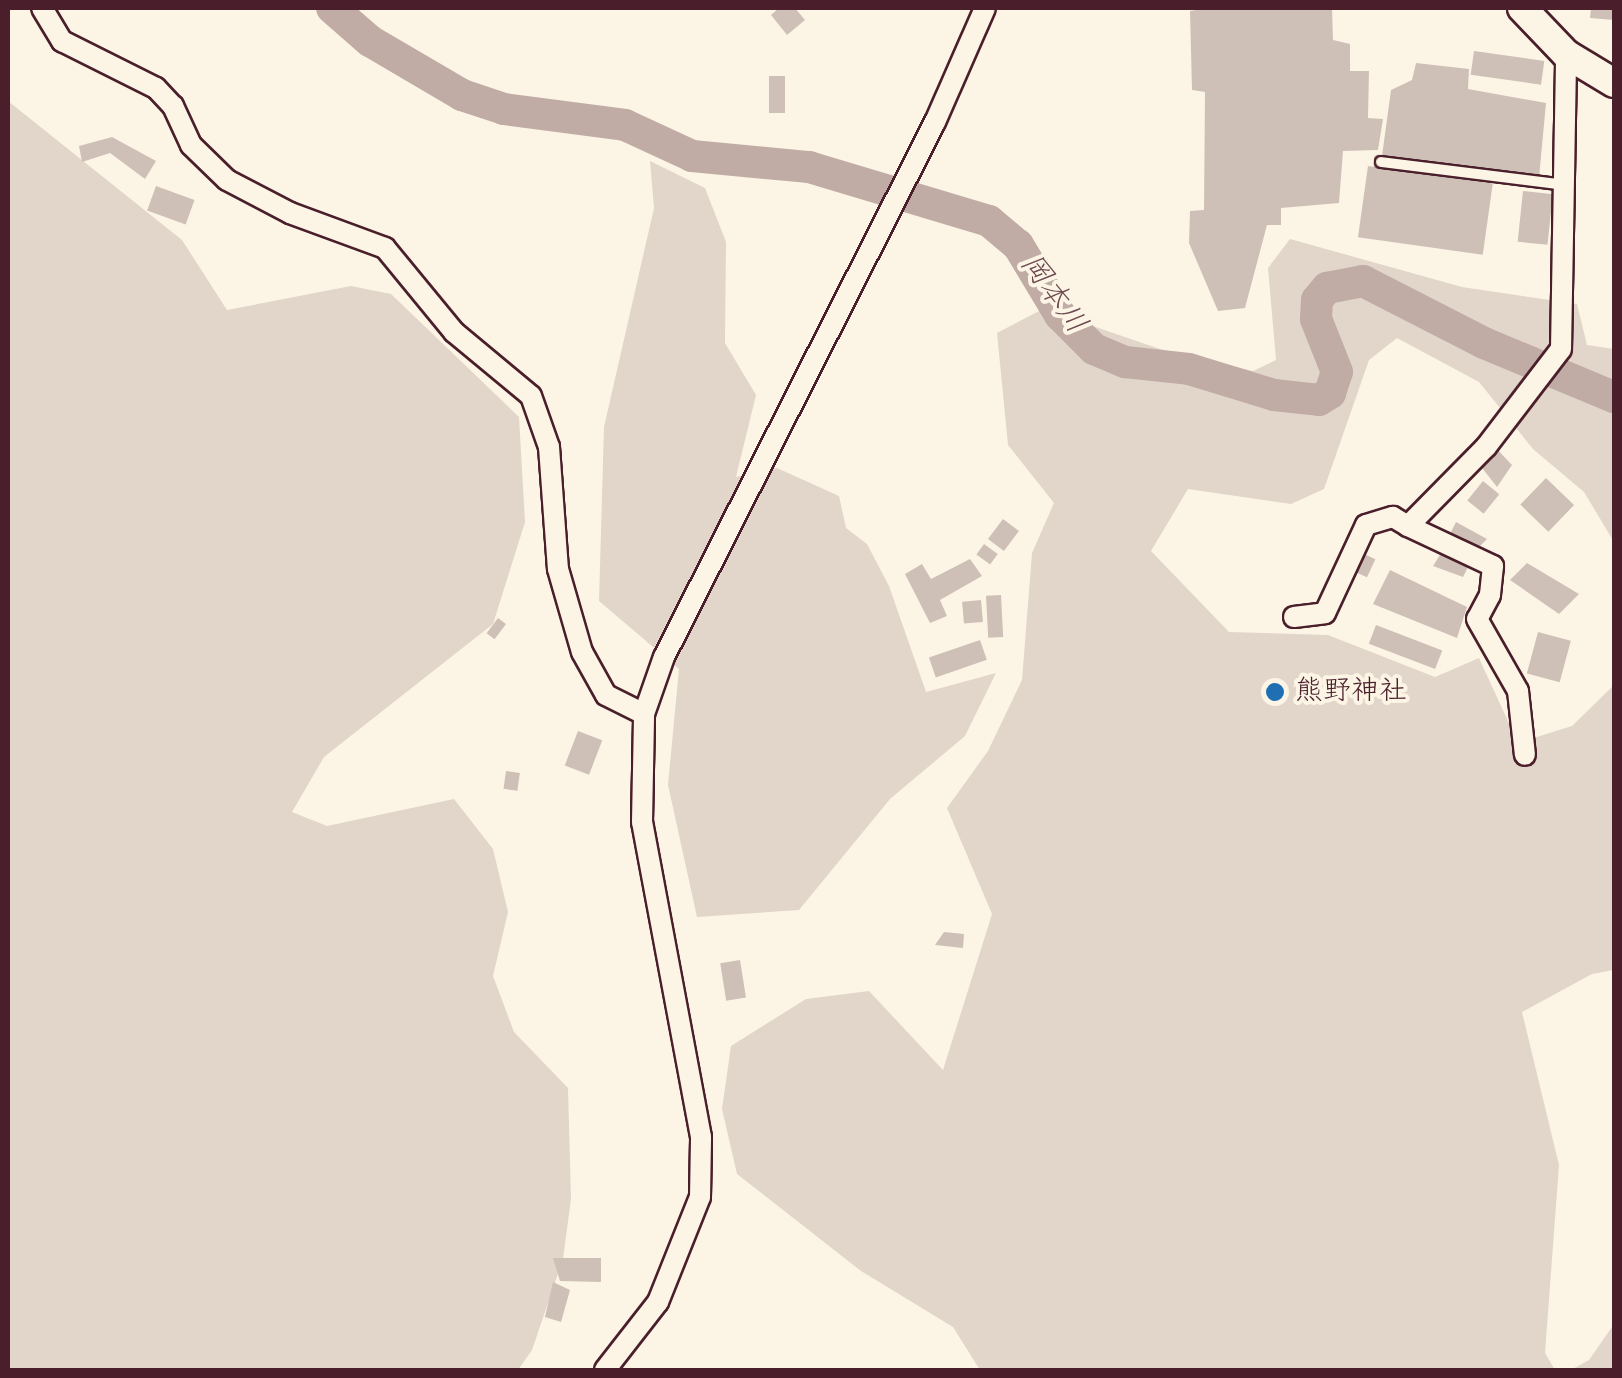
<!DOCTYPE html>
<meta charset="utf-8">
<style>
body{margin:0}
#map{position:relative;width:1622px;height:1378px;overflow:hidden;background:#fcf5e5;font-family:Kalam,"Klee One",sans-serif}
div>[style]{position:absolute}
.green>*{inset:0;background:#e2d5ca}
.river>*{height:32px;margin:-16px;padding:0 16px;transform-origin:16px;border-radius:16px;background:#c0aca5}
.building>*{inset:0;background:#cfc0b7;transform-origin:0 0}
.round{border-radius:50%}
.roads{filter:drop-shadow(2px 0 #4a1f2b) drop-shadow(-2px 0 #4a1f2b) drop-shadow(0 2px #4a1f2b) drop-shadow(0 -2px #4a1f2b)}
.lane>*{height:10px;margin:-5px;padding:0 5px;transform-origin:5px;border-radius:5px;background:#fcf5e5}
.street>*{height:20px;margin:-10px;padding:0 10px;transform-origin:10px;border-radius:10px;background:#fcf5e5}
.secondary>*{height:28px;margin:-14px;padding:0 14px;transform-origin:14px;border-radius:14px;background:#fcf5e5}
.dots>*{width:28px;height:28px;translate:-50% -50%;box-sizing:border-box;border:5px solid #fcf5e5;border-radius:50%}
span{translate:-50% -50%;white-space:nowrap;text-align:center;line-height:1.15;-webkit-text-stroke:8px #fcf5e5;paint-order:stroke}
.poi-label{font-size:28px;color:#4a1f2b}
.left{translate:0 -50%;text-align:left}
.water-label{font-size:30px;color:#6d4950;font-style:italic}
.frame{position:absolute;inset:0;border:10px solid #4a1f2b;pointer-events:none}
</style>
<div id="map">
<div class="green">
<i style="clip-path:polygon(8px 101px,182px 240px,227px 310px,351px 286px,391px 294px,519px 417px,525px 522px,493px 624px,324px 757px,292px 812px,327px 826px,454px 799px,493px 849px,508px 912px,493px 976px,514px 1032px,568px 1088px,571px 1199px,563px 1259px,532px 1350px,518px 1370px,8px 1370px)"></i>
<i style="clip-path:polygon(650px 161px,705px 188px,726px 242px,725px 343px,756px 395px,736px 477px,777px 468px,839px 496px,846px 528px,867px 544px,889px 586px,926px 692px,996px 673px,965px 736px,890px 799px,799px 910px,697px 917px,668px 785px,679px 669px,599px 601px,604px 427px,654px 208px)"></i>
<i style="clip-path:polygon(1290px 239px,1462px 287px,1577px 304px,1587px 345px,1614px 349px,1614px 542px,1584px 492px,1533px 449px,1479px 382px,1397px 338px,1369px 360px,1324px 489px,1291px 504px,1188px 489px,1151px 551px,1229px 632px,1328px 635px,1435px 677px,1479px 658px,1518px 743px,1572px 726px,1614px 685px,1614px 970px,1592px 974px,1522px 1012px,1559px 1165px,1545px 1353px,1555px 1370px,980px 1370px,953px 1327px,861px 1271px,737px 1174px,722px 1109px,731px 1046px,806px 999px,869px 991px,943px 1070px,992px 914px,947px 808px,988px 751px,1022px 680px,1032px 553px,1054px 503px,1008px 445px,997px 333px,1043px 309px,1160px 349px,1253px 371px,1276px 360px,1268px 268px)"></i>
<i style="clip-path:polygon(1614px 1324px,1614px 1370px,1571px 1370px,1589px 1360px)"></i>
</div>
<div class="river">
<i style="left:332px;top:8px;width:50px;rotate:41deg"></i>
<i style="left:370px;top:41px;width:107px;rotate:30.4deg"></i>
<i style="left:462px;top:95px;width:44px;rotate:18.4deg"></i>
<i style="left:504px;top:109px;width:122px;rotate:7.5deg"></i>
<i style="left:625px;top:125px;width:74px;rotate:24.8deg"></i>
<i style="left:692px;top:156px;width:118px;rotate:5.4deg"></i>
<i style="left:809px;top:167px;width:188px;rotate:16.7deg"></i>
<i style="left:989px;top:221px;width:38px;rotate:40deg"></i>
<i style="left:1018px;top:245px;width:82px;rotate:59deg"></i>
<i style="left:1060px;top:315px;width:48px;rotate:45deg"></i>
<i style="left:1094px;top:349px;width:34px;rotate:23deg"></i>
<i style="left:1125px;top:362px;width:64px;rotate:6.2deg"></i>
<i style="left:1189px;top:369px;width:89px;rotate:17deg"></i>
<i style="left:1274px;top:395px;width:45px;rotate:6.3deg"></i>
<i style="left:1319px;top:400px;width:13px;rotate:-32deg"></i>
<i style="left:1330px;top:393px;width:22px;rotate:-72deg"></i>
<i style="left:1337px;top:372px;width:57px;rotate:-111.6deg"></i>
<i style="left:1316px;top:319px;width:19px;rotate:-87deg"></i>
<i style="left:1317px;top:300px;width:16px;rotate:-50deg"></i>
<i style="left:1327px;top:288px;width:37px;rotate:-11deg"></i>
<i style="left:1363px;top:281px;width:136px;rotate:27.1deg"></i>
<i style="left:1484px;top:343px;width:141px;rotate:22.6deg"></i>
</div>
<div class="building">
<i style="clip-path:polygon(779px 8px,795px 8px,805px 20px,787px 35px,771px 15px)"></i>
<i style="clip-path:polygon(1209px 8px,1332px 8px,1333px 40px,1350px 44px,1350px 71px,1369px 71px,1368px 118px,1383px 119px,1378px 150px,1343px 151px,1339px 203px,1281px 208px,1281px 225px,1267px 225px,1245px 308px,1218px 311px,1189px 243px,1190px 211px,1204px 210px,1205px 92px,1192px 90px,1190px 11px)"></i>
<i style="clip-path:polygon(1591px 8px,1614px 8px,1614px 20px,1590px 18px)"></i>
<i style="left:1474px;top:51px;width:71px;height:24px;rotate:8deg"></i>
<i style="clip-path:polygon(1416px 63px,1469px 69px,1468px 89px,1546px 103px,1539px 178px,1382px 156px,1391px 90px,1412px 80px)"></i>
<i style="left:769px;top:76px;width:16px;height:37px"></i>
<i style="clip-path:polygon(112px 137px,156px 161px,145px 179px,110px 153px,82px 162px,79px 146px)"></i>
<i style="left:1368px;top:166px;width:126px;height:72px;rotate:8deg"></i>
<i style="left:156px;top:186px;width:41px;height:26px;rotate:20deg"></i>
<i style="left:1523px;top:191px;width:30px;height:51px;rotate:6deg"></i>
<i style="clip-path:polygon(1493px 445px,1512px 465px,1497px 487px,1479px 464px)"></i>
<i style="left:1546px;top:478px;width:39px;height:37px;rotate:44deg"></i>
<i style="left:1483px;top:481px;width:21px;height:25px;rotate:39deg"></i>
<i style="left:1003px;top:519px;width:20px;height:25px;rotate:37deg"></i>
<i style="clip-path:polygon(1456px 522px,1487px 539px,1476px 550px,1448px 538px)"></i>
<i style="left:984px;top:544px;width:17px;height:13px;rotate:36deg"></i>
<i style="clip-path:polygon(1443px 550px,1468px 567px,1463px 577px,1433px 566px)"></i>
<i style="left:1360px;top:552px;width:17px;height:20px;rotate:25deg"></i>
<i style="clip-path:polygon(970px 559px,982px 576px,940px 600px,947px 616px,930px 623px,905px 574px,922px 564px,931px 579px)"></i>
<i style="clip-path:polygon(1527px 563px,1579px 594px,1559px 614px,1510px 580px)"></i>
<i style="clip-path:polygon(1390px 570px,1467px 607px,1457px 638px,1373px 604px)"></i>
<i style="left:1001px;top:595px;width:42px;height:15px;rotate:87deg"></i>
<i style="left:981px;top:600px;width:22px;height:19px;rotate:85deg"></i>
<i style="left:498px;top:618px;width:10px;height:19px;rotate:37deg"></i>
<i style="left:1376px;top:625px;width:71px;height:20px;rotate:21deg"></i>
<i style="left:1538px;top:632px;width:34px;height:43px;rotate:15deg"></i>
<i style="left:980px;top:640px;width:21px;height:54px;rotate:71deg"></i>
<i class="round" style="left:1267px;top:686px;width:14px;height:14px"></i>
<i style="left:578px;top:731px;width:26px;height:37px;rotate:21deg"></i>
<i style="left:506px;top:771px;width:14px;height:18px;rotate:8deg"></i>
<i style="clip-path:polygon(944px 932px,964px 934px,963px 948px,935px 945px)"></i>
<i style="left:740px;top:960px;width:38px;height:20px;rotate:81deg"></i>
<i style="clip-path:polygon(553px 1258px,601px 1258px,601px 1282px,560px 1281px)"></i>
<i style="clip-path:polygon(553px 1282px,570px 1290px,561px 1322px,545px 1317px)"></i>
</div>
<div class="roads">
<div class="lane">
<i style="left:1381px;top:162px;width:185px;rotate:7.1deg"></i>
</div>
<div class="street">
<i style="left:42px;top:8px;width:39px;rotate:59deg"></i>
<i style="left:62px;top:41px;width:105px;rotate:26.6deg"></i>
<i style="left:156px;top:88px;width:25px;rotate:47deg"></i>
<i style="left:173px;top:106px;width:43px;rotate:65.2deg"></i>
<i style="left:191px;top:145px;width:50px;rotate:44.2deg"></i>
<i style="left:227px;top:180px;width:71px;rotate:27.6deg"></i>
<i style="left:290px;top:213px;width:101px;rotate:20.2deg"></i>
<i style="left:385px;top:248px;width:109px;rotate:50.6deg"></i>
<i style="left:454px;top:332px;width:100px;rotate:39.7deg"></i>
<i style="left:531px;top:396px;width:54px;rotate:70.6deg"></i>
<i style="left:549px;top:447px;width:122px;rotate:85.8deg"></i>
<i style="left:558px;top:569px;width:86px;rotate:73.9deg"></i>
<i style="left:582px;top:652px;width:49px;rotate:60.8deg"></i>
<i style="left:606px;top:695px;width:42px;rotate:26.6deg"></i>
<i style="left:1408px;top:526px;width:94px;rotate:25.2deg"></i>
<i style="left:1493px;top:566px;width:29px;rotate:96deg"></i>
<i style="left:1490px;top:595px;width:27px;rotate:118deg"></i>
<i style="left:1477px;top:619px;width:83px;rotate:60.3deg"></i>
<i style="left:1518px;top:691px;width:64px;rotate:83.8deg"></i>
<i style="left:1294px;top:617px;width:31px;rotate:-7deg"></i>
<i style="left:1325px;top:613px;width:97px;rotate:-65deg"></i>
<i style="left:1366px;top:525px;width:28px;rotate:-17deg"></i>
<i style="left:1393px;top:517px;width:17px;rotate:31deg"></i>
<i style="left:1408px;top:526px;width:111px;rotate:-45.4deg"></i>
<i style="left:1486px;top:447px;width:123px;rotate:-52.6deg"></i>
<i style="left:1561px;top:349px;width:295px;rotate:-89deg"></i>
<i style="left:605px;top:1370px;width:86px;rotate:-52.1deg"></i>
<i style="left:658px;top:1302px;width:113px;rotate:-68.2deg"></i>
<i style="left:700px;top:1197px;width:60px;rotate:-89deg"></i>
<i style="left:701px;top:1137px;width:320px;rotate:-100.6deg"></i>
<i style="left:642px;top:822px;width:108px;rotate:-88.9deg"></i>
<i style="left:644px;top:714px;width:60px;rotate:-70.7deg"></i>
<i style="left:664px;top:657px;width:600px;rotate:-63.14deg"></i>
<i style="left:935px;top:122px;width:124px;rotate:-66.3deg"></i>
</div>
<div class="secondary">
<i style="left:1522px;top:8px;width:64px;rotate:46.3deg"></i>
<i style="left:1566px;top:54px;width:56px;rotate:31.1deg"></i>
</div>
</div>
<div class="dots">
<i style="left:1275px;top:692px;background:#1f6fb2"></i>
</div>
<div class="poi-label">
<span class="left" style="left:1295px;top:692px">熊野神社</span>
</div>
<div class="water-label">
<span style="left:1053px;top:294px;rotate:54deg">岡本川</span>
</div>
<div class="frame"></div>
</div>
